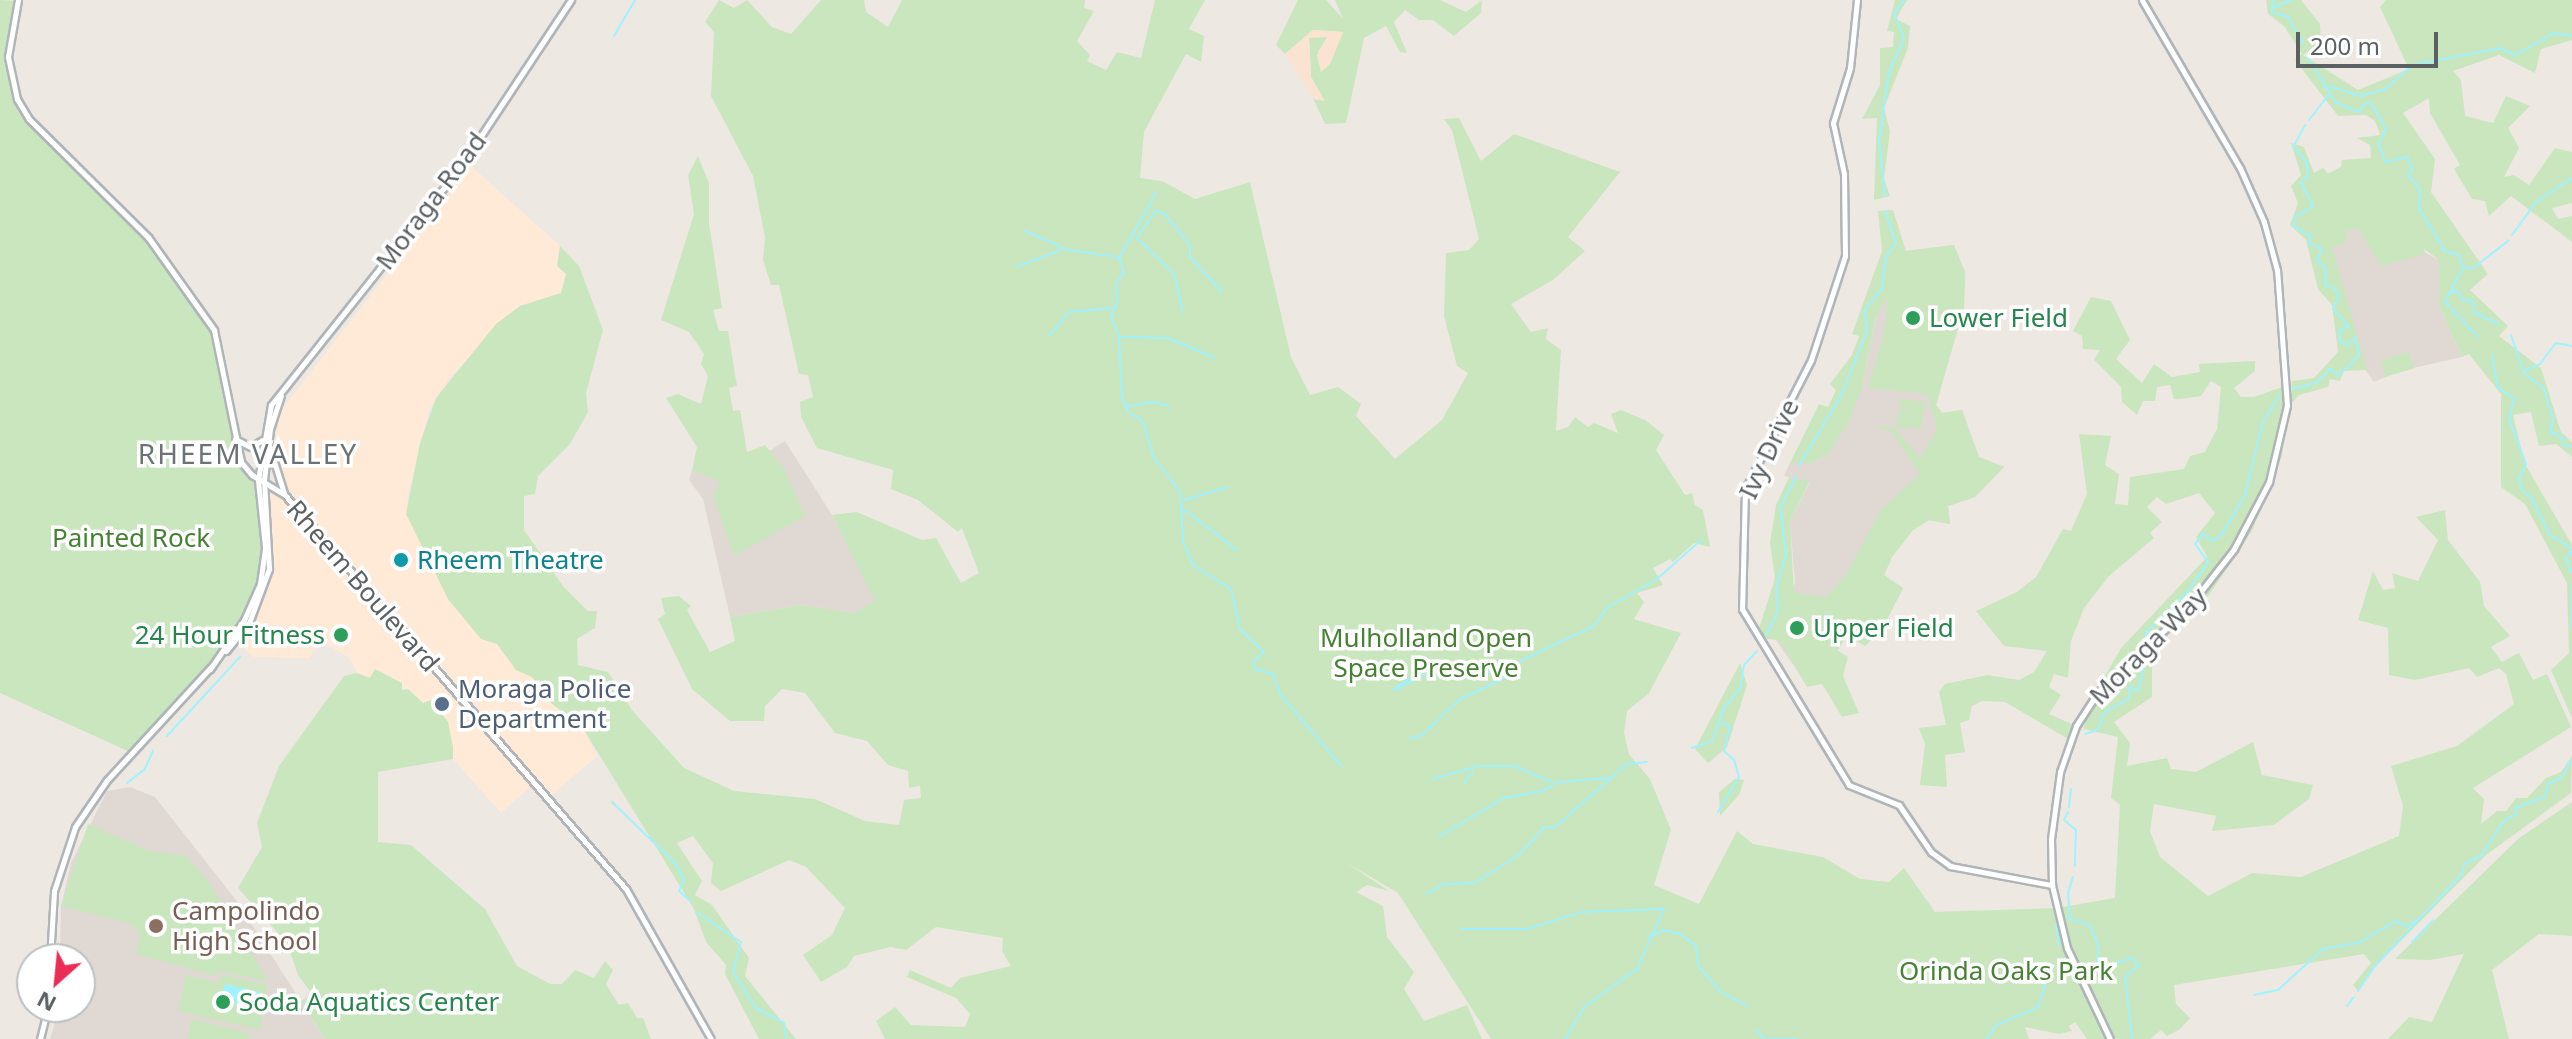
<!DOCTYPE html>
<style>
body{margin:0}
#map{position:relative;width:2572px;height:1039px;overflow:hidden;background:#eee8e2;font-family:"Noto Sans",sans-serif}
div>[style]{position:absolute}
.commercial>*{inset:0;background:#feead7}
.education>*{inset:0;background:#e0d9d3}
.green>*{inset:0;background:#cae6be;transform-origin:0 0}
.sand>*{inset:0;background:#fae4d1}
.water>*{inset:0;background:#a1f2ff;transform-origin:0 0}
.stream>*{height:2px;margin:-1px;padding:0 1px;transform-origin:1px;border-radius:1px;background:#a1f2ff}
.roads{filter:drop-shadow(2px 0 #afb5b8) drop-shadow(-2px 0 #afb5b8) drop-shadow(0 2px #afb5b8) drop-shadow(0 -2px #afb5b8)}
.secondary>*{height:5px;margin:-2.5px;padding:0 2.5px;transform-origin:2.5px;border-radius:2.5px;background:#fff}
.dots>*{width:22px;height:22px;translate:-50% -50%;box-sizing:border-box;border:4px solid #fff;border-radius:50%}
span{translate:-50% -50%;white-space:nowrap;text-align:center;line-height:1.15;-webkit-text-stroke:7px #fff;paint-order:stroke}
.street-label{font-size:26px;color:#5b6163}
.leisure-label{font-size:26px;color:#27864d}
.left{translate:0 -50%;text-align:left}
.right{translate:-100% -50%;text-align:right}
.park-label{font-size:26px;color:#468233}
.culture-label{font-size:26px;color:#0d838f}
.service-label{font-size:26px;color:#4e5e75}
.education-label{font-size:26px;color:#785e54}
.neighbourhood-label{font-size:28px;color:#6c7375;letter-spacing:2px}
.north{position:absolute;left:16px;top:943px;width:80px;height:80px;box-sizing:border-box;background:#fff;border:2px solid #bdc0c1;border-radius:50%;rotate:207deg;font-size:22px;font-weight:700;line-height:32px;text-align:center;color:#5b6163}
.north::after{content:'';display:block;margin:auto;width:28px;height:36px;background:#eb2c55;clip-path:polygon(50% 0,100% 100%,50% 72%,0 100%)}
.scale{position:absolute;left:2296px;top:32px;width:142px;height:36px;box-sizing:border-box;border:4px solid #5b6163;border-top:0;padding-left:10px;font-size:24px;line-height:28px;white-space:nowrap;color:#5b6163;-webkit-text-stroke:6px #fff;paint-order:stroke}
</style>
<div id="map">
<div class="commercial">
<i style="clip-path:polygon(471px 166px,560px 246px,557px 266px,566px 273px,565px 285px,561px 293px,520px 306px,450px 377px,429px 410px,407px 499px,448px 599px,481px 639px,497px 644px,516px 670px,532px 677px,550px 702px,584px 730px,597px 756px,548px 798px,535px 783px,501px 813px,453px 759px,448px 722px,432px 700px,423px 703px,376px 669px,370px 678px,357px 673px,350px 658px,321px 641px,309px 658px,254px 657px,232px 638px,258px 479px,279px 489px,407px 636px,414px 629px,408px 631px,276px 476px,275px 441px,280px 412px)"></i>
</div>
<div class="education">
<i style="clip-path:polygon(2341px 167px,2387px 176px,2401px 213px,2426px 253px,2439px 260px,2439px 306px,2462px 357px,2400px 371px,2374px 382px,2350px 350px,2313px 169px,2314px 174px,2323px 168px,2328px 174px)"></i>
<i style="clip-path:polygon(1954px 245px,1965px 272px,1964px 307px,1936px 405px,1942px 413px,1962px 410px,1979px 457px,2004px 467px,1975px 497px,1948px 506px,1950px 524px,1929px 520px,1913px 530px,1892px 557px,1884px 575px,1903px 588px,1882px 629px,1865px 646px,1847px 635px,1834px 657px,1794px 666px,1775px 639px,1795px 583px,1790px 521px,1810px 482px,1784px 476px,1787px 469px,1790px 463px,1812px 463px,1826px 456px,1845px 424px,1862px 388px,1876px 316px,1906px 251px)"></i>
<i style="clip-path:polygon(785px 441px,832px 515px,876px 601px,855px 613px,801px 605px,730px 617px,703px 499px,689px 480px,692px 470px,721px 481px)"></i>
<i style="clip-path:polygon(130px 787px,155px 797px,236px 900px,325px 1039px,50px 1039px,60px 1007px,80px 1007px,80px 959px,60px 959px,61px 906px,71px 863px,107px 791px)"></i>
</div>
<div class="green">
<i style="clip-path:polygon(0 0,18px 1px,9px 57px,17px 99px,29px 119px,148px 237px,214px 330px,225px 363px,236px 445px,241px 462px,258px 479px,265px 547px,254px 601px,210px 669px,132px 753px,0 693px)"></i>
<i style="clip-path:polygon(719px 0,734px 8px,747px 0,772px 27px,791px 34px,821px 0,864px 0,866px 12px,888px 27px,902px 0,1085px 0,1084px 8px,1094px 11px,1077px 41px,1090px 55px,1087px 61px,1106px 70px,1117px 52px,1141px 58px,1155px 0,1205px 0,1189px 29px,1204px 36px,1201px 62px,1186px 54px,1144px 132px,1140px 178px,1162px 181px,1195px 199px,1250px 182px,1291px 357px,1310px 395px,1338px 387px,1361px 404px,1356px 416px,1395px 459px,1442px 420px,1468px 373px,1457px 366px,1444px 316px,1446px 253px,1469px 250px,1479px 239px,1452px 130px,1444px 119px,1459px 118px,1481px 161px,1514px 134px,1620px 172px,1568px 237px,1585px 251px,1553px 280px,1511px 304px,1531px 332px,1548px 328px,1546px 339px,1561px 350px,1556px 431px,1568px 427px,1575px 417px,1588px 427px,1594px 423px,1618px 433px,1611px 414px,1621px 410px,1645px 420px,1664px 435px,1656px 450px,1685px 495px,1692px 493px,1695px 505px,1703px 510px,1710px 547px,1694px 543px,1673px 562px,1670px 559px,1653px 568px,1663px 585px,1637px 593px,1644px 602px,1634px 619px,1681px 633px,1649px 693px,1627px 711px,1624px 733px,1629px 754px,1650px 779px,1671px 830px,1654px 885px,1699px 904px,1737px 831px,1753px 844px,1823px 857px,1860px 879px,1889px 882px,1904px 868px,1935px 912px,2057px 908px,2115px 898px,2120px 805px,2111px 798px,2118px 737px,2084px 729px,2086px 707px,2122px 647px,2207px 557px,2196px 537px,2215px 513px,2199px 493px,2166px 504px,2157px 497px,2147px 507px,2162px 522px,2150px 533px,2154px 538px,2109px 576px,2084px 608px,2071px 641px,2068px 678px,2054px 674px,2049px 687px,2061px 695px,2049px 714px,2076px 726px,2075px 743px,2005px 702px,1982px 701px,1972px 706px,1969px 720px,1960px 723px,1965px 752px,1945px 755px,1947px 787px,1920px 785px,1925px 744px,1919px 728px,1946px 725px,1939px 692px,1945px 684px,1987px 675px,2019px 680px,2034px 672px,2047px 651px,2004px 646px,1976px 611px,2017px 592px,2036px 577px,2063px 529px,2071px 531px,2087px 494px,2079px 434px,2111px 436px,2105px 465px,2119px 474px,2115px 504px,2128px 505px,2130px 477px,2184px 469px,2190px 456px,2205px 452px,2217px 429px,2221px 387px,2211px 381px,2201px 396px,2180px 399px,2174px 399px,2170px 385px,2157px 387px,2155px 401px,2143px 401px,2137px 415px,2122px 402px,2121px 387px,2094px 360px,2100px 350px,2083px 349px,2082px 336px,2073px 331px,2091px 297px,2111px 301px,2130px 340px,2116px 359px,2142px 383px,2154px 364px,2172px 377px,2200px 372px,2199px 364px,2255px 361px,2255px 371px,2234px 388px,2241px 397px,2254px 397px,2282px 387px,2287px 405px,2282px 456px,2252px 531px,2209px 595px,2152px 648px,2152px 697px,2114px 722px,2130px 743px,2127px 766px,2167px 758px,2171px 769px,2196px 772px,2253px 742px,2262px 775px,2313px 785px,2309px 799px,2274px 825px,2212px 831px,2216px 816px,2154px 804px,2150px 831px,2160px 857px,2208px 896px,2252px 873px,2301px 877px,2399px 836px,2403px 806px,2391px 766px,2457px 746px,2514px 704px,2506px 674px,2499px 668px,2477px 677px,2469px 668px,2415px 680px,2389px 675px,2388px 628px,2358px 620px,2373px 571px,2383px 590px,2395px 588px,2392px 573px,2418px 581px,2438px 540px,2416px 517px,2445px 510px,2448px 540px,2480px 582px,2484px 606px,2510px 636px,2491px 647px,2502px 662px,2519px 653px,2533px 680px,2547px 674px,2571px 727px,2473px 788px,2484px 799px,2481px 824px,2497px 811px,2506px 811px,2516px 798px,2527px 798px,2546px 778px,2561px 772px,2572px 756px,2571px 793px,2486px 855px,2374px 968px,2358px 991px,2353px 985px,2371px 963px,2364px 954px,2174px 985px,2176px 1004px,2190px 1018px,2180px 1029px,2167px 1036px,2161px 1030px,2150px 1039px,2087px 1039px,2075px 1022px,2069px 1026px,2072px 1031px,2059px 1034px,2025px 1027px,2029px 1039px,1491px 1039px,1398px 893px,1347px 863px,1389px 891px,1367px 885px,1356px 892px,1383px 906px,1387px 937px,1414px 972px,1404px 989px,1424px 1021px,1467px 1005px,1482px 1039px,885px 1039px,876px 1021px,895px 1007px,911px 1025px,965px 1027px,970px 1014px,956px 998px,907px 977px,910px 970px,951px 988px,960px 978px,1011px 966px,1002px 951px,1003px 938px,936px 927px,906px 950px,890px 947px,854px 956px,847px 967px,821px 982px,803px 955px,832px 935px,845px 908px,806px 867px,789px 860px,721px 891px,711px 883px,713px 863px,693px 836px,677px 843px,702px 881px,695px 895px,712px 905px,749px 958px,745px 976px,796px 1039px,759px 1039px,725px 974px,726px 965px,706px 942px,694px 909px,584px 730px,550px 702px,532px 677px,516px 670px,497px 644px,481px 639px,448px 599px,406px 514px,420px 443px,436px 398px,496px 324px,520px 306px,561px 293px,566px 274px,557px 266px,560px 246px,579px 266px,603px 330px,586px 393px,588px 412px,570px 444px,538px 476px,535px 494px,524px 496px,524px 530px,563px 586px,588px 611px,597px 611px,595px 628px,577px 639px,578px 665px,608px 672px,632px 710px,684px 768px,734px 791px,815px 799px,865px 821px,899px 825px,904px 800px,921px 798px,920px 786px,909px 788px,908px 771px,888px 765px,867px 741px,835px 733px,805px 693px,782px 689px,765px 706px,764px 721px,730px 721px,692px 689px,658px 619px,665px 614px,661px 598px,679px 596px,691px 606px,687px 610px,710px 652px,735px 641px,730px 617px,801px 605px,855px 613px,875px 601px,832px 515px,857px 512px,922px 540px,936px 538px,961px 583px,979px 573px,962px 528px,958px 532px,918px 500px,891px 489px,893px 470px,817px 448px,801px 417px,800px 402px,813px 397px,808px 375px,799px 374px,779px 285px,771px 285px,763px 260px,765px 237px,753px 176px,711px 96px,714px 32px,705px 22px)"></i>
<i style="clip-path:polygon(1298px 0,1326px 0,1343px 19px,1335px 0,1440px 0,1466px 12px,1482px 0,1481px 13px,1454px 36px,1433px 20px,1419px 20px,1405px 10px,1394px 22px,1407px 53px,1400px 52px,1386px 26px,1364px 38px,1346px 123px,1325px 124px,1313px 98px,1318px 101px,1320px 93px,1311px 77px,1309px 37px,1327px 37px,1318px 52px,1330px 64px,1343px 32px,1313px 30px,1285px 54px,1276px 45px)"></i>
<i style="clip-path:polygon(1895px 0,1907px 0,1896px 19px,1910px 26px,1908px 48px,1884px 108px,1890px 131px,1884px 179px,1890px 196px,1874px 200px,1877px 118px,1862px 119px,1880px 85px,1880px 48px,1893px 47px,1894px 32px,1887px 31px)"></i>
<i style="clip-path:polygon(2266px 0,2301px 0,2320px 24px,2321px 41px,2303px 55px,2358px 90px,2409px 69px,2380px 7px,2386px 0,2572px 0,2572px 40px,2541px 49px,2535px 73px,2499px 55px,2453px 71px,2461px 80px,2465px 116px,2493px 123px,2506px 96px,2530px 106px,2508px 128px,2519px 148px,2504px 177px,2514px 175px,2529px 185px,2555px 148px,2572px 152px,2572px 203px,2552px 208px,2558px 219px,2572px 216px,2572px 242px,2511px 196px,2489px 216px,2485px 201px,2472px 199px,2454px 169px,2460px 165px,2430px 113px,2429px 98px,2403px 113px,2435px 159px,2431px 192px,2488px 274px,2470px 290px,2508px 326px,2499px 336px,2541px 368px,2561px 432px,2572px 442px,2572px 457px,2556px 444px,2539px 446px,2531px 412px,2513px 415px,2525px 464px,2572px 545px,2572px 718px,2551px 670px,2569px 653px,2567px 583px,2525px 504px,2501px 487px,2501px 394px,2469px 354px,2462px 357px,2439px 306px,2439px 260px,2424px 249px,2422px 255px,2381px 266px,2358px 228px,2345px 231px,2347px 242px,2332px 247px,2367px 370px,2344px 371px,2340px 381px,2330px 379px,2328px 387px,2299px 395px,2291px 404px,2292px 381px,2314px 378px,2338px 352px,2332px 305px,2318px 289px,2306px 240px,2290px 225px,2298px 203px,2291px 186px,2301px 175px,2291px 143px,2304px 147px,2314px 173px,2323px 168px,2328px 174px,2341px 167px,2342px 160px,2371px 158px,2370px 145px,2357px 138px,2380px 135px,2375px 121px,2366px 115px,2338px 116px,2295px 60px,2302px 54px,2284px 26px,2268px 14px)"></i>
<i style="clip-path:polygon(698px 156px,709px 183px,709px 223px,722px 308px,713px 310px,719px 331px,728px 331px,737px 386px,729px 388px,733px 411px,740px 410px,747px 452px,765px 445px,785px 470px,805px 516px,734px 556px,713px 496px,720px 482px,692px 470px,697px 447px,666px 398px,678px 394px,701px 404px,708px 376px,701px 364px,704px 354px,689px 332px,661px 320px,694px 214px,688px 175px)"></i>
<i style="clip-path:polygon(1893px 210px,1906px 251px,1954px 245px,1965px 272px,1964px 307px,1936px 405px,1942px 413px,1962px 410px,1979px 457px,2004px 467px,1975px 497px,1948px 506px,1950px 524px,1929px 520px,1913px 530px,1892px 557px,1884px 575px,1903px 588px,1882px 629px,1865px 646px,1847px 635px,1837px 650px,1848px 657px,1843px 676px,1859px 713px,1842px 717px,1822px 684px,1807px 687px,1779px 640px,1767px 639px,1759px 629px,1775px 578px,1770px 543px,1776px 505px,1789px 477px,1810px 481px,1790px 521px,1794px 592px,1826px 597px,1845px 576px,1881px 510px,1920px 474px,1891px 431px,1865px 425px,1895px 428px,1920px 458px,1937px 429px,1927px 394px,1868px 388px,1884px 335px,1888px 297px,1876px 316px,1862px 388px,1848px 424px,1826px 456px,1812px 463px,1790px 463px,1819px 404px,1828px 407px,1836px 390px,1830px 384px,1852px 355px,1859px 336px,1852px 334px,1882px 251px,1878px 211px)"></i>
<i style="left:2409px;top:352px;width:17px;height:30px;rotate:73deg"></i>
<i style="clip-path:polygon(1901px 399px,1925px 402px,1920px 431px,1913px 425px,1911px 429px,1896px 427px,1899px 409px,1915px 411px,1899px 407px)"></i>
<i style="clip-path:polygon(1740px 663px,1747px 685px,1727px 747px,1708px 763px,1695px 749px)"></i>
<i style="clip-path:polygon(375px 669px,402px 683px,402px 690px,408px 689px,423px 703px,431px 700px,448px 722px,453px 747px,453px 759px,378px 772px,378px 842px,411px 845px,485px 909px,517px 966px,550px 984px,562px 984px,575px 970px,594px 978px,605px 961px,613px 970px,606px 984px,619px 1005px,628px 1003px,637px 1018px,643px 1018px,651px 1039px,325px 1039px,301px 1001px,312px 994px,298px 975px,287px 943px,238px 888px,262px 847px,257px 823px,279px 766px,344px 676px,357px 673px,370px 678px)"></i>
<i style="clip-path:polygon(1735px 779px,1744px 780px,1739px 795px,1720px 816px,1719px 792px)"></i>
<i style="clip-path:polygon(2572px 802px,2572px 936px,2539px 934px,2492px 970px,2509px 1039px,2388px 1039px,2409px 1017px,2432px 1022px,2464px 954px,2430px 960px,2395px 959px,2519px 838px)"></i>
<i style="clip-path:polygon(88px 824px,150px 851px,186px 856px,208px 881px,269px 982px,218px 970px,216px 976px,136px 954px,140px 934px,129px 923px,61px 906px)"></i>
<i style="clip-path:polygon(221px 974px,267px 985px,260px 1030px,178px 1011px,186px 975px,218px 983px)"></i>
<i style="clip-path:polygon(192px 1019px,250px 1033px,248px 1039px,187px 1039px)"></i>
</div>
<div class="sand">
<i style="clip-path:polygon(1313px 30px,1343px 32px,1330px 64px,1321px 72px,1317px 55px,1327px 37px,1309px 38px,1311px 77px,1325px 101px,1313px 98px,1285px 54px)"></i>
</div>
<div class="water">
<i style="left:225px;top:984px;width:35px;height:16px;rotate:13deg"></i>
</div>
<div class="stream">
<i style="left:2273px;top:0;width:12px;rotate:95deg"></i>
<i style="left:2272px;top:12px;width:17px;rotate:17deg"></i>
<i style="left:2288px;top:17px;width:30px;rotate:60deg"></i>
<i style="left:2274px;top:7px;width:18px;rotate:-22deg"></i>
<i style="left:614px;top:36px;width:42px;rotate:-59.7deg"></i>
<i style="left:2308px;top:58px;width:52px;rotate:58.5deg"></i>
<i style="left:2335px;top:102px;width:26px;rotate:23deg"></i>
<i style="left:2359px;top:112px;width:11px;rotate:-56deg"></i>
<i style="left:2365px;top:103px;width:7px;rotate:8deg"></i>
<i style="left:2372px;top:104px;width:29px;rotate:61deg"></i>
<i style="left:2386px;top:129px;width:17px;rotate:115deg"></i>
<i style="left:2379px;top:144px;width:19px;rotate:72deg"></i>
<i style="left:2385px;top:162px;width:24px;rotate:-12deg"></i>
<i style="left:2408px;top:157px;width:15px;rotate:74deg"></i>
<i style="left:2412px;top:171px;width:6px;rotate:135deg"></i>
<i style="left:2408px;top:175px;width:18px;rotate:49deg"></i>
<i style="left:2420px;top:189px;width:20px;rotate:93deg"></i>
<i style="left:2419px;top:209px;width:49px;rotate:58.2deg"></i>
<i style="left:2445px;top:251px;width:15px;rotate:16deg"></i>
<i style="left:2459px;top:255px;width:13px;rotate:72deg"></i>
<i style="left:2463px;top:267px;width:39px;rotate:117deg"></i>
<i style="left:2445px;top:302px;width:48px;rotate:46.7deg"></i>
<i style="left:2328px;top:86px;width:34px;rotate:17deg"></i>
<i style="left:2361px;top:96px;width:25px;rotate:-16deg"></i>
<i style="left:2385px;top:89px;width:37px;rotate:-41deg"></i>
<i style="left:2413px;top:65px;width:90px;rotate:-10.9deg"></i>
<i style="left:2501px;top:48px;width:16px;rotate:27deg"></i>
<i style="left:2515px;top:55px;width:45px;rotate:-29.4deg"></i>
<i style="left:2554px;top:33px;width:18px;rotate:9deg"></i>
<i style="left:2309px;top:120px;width:31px;rotate:-52deg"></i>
<i style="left:1156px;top:193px;width:75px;rotate:119.6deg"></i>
<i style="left:1119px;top:258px;width:16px;rotate:72deg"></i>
<i style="left:1124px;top:273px;width:13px;rotate:129deg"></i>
<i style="left:1116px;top:283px;width:19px;rotate:87deg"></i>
<i style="left:1117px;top:302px;width:17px;rotate:111deg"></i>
<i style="left:1111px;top:318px;width:21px;rotate:67deg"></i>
<i style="left:1119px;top:337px;width:61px;rotate:87.2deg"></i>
<i style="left:1122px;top:398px;width:14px;rotate:65deg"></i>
<i style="left:1128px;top:411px;width:19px;rotate:36deg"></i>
<i style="left:1143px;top:422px;width:38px;rotate:73deg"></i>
<i style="left:1154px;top:458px;width:42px;rotate:51.8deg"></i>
<i style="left:1180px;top:491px;width:51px;rotate:86.6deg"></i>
<i style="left:1183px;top:542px;width:25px;rotate:67deg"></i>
<i style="left:1193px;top:565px;width:45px;rotate:32.3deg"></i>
<i style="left:1231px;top:589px;width:41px;rotate:77.3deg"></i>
<i style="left:1240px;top:629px;width:33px;rotate:44deg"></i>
<i style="left:1264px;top:652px;width:13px;rotate:138deg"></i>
<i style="left:1254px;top:661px;width:8px;rotate:90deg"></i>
<i style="left:1254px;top:669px;width:20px;rotate:15deg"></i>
<i style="left:1273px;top:674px;width:21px;rotate:71deg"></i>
<i style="left:1280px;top:694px;width:94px;rotate:49.7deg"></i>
<i style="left:1885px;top:196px;width:56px;rotate:-96.1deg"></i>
<i style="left:1879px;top:140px;width:69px;rotate:-81.6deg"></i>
<i style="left:1889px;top:72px;width:37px;rotate:-66deg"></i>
<i style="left:1904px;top:38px;width:27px;rotate:-112deg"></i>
<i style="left:1894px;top:13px;width:17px;rotate:-50deg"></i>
<i style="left:1025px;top:231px;width:40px;rotate:23.4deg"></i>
<i style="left:1139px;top:235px;width:29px;rotate:-56deg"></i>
<i style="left:1155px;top:211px;width:9px;rotate:13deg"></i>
<i style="left:1164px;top:213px;width:41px;rotate:50.9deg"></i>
<i style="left:1190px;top:245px;width:12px;rotate:90deg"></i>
<i style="left:1190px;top:257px;width:47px;rotate:47.6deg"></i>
<i style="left:2512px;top:235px;width:41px;rotate:-54deg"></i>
<i style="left:2536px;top:202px;width:43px;rotate:-33.7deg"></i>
<i style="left:1135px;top:236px;width:54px;rotate:44.3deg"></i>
<i style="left:1174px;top:274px;width:39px;rotate:77deg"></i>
<i style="left:1016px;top:267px;width:50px;rotate:-21deg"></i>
<i style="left:1063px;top:249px;width:56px;rotate:8.3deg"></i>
<i style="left:2465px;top:267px;width:7px;rotate:16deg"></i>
<i style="left:2472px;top:269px;width:46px;rotate:-37.9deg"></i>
<i style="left:2449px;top:294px;width:9px;rotate:-27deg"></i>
<i style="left:2457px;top:290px;width:13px;rotate:61deg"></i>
<i style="left:2463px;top:301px;width:9px;rotate:-6deg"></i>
<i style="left:2472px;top:300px;width:13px;rotate:77deg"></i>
<i style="left:2475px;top:313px;width:26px;rotate:25deg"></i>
<i style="left:2511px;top:335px;width:40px;rotate:71.1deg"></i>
<i style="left:2524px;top:373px;width:26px;rotate:39deg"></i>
<i style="left:2544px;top:389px;width:32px;rotate:74deg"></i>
<i style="left:2553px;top:420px;width:12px;rotate:104deg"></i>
<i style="left:2550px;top:432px;width:13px;rotate:23deg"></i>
<i style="left:2562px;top:437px;width:8px;rotate:83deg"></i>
<i style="left:2563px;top:445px;width:9px;rotate:6deg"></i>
<i style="left:1049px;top:336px;width:31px;rotate:-50deg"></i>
<i style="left:1069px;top:312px;width:45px;rotate:-5.1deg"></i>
<i style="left:1119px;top:337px;width:49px;rotate:1.2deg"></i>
<i style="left:1168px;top:338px;width:51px;rotate:23.1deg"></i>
<i style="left:2491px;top:355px;width:33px;rotate:78deg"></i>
<i style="left:2498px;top:387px;width:20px;rotate:37deg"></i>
<i style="left:2514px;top:399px;width:21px;rotate:104deg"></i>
<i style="left:2509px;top:419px;width:48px;rotate:69.3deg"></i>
<i style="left:2526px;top:464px;width:17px;rotate:115deg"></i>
<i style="left:2519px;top:479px;width:11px;rotate:75deg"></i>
<i style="left:2522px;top:490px;width:11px;rotate:38deg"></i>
<i style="left:2531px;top:497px;width:42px;rotate:63.4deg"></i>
<i style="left:2550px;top:535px;width:26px;rotate:31deg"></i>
<i style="left:2526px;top:370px;width:15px;rotate:-23deg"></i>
<i style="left:2540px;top:364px;width:26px;rotate:-53deg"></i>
<i style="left:2556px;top:343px;width:16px;rotate:11deg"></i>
<i style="left:2293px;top:389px;width:24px;rotate:-15deg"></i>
<i style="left:2316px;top:383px;width:20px;rotate:-45deg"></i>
<i style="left:2330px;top:369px;width:11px;rotate:34deg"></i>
<i style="left:2339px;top:375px;width:28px;rotate:-45deg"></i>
<i style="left:2359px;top:355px;width:17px;rotate:-103deg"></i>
<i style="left:2355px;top:338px;width:11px;rotate:142deg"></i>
<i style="left:2346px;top:345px;width:7px;rotate:-146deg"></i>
<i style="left:2340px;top:341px;width:10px;rotate:-96deg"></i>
<i style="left:2339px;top:331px;width:11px;rotate:-22deg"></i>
<i style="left:2349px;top:327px;width:24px;rotate:-132deg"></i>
<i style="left:2333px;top:309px;width:14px;rotate:-65deg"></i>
<i style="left:2339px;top:296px;width:8px;rotate:-120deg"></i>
<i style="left:2335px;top:289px;width:11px;rotate:-158deg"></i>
<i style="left:2325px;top:285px;width:18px;rotate:-90deg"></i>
<i style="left:2325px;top:267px;width:10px;rotate:-143deg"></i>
<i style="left:2317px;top:261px;width:13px;rotate:-67deg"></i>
<i style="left:2322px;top:249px;width:15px;rotate:-157deg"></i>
<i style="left:2308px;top:243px;width:8px;rotate:-67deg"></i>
<i style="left:2311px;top:236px;width:19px;rotate:-152deg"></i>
<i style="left:2294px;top:227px;width:10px;rotate:-84deg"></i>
<i style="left:2295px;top:217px;width:21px;rotate:-31deg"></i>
<i style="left:2313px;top:206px;width:26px;rotate:-118deg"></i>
<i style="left:2301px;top:183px;width:9px;rotate:-41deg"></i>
<i style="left:2308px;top:177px;width:16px;rotate:-97deg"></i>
<i style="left:2306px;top:161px;width:19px;rotate:-133deg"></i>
<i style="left:2293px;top:147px;width:25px;rotate:-61deg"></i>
<i style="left:1128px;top:406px;width:26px;rotate:-9deg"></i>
<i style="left:1154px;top:402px;width:16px;rotate:15deg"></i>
<i style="left:1799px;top:465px;width:81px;rotate:-58.7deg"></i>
<i style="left:1841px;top:396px;width:70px;rotate:-68.2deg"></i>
<i style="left:1867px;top:331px;width:21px;rotate:-95deg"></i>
<i style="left:1865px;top:310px;width:28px;rotate:-52deg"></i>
<i style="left:1882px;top:288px;width:31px;rotate:-83deg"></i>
<i style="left:1886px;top:257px;width:17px;rotate:-54deg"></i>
<i style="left:1896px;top:243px;width:34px;rotate:-109deg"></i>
<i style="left:1184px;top:500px;width:45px;rotate:-16.8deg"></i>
<i style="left:1182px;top:508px;width:69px;rotate:37.4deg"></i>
<i style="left:2572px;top:550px;width:11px;rotate:124deg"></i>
<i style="left:2566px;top:559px;width:15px;rotate:67deg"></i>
<i style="left:2572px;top:584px;width:44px;rotate:90deg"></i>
<i style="left:1766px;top:635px;width:27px;rotate:-63deg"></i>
<i style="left:1778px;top:611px;width:28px;rotate:-92deg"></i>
<i style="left:1777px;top:583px;width:29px;rotate:-72deg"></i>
<i style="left:1786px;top:555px;width:48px;rotate:-97.1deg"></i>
<i style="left:1780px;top:507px;width:34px;rotate:-62deg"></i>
<i style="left:2145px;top:643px;width:11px;rotate:-85deg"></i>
<i style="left:2146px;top:632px;width:59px;rotate:-44.3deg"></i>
<i style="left:2188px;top:591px;width:35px;rotate:-55deg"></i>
<i style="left:2208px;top:562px;width:22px;rotate:-126deg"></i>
<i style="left:2195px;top:544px;width:13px;rotate:-51deg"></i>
<i style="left:2203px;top:534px;width:11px;rotate:38deg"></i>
<i style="left:2212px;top:541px;width:9px;rotate:-27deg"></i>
<i style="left:2220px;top:537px;width:49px;rotate:-59.2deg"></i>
<i style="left:2245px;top:495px;width:73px;rotate:-76.5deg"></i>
<i style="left:2262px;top:424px;width:33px;rotate:-59deg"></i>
<i style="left:1393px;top:689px;width:26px;rotate:-31deg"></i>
<i style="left:1415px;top:676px;width:91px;rotate:-3.1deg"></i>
<i style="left:1395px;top:690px;width:27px;rotate:-28deg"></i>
<i style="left:2085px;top:734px;width:14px;rotate:-17deg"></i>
<i style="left:2098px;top:730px;width:17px;rotate:-73deg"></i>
<i style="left:2103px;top:714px;width:31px;rotate:-32deg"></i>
<i style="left:2129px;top:698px;width:11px;rotate:-85deg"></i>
<i style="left:2130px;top:687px;width:9px;rotate:21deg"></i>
<i style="left:2138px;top:690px;width:29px;rotate:-76deg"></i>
<i style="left:167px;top:736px;width:108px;rotate:-47.3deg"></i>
<i style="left:1410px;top:738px;width:11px;rotate:-10deg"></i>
<i style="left:1421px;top:736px;width:54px;rotate:-43.5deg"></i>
<i style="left:1460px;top:699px;width:47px;rotate:-24.9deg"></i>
<i style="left:1503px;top:679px;width:27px;rotate:-45deg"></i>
<i style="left:1522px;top:660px;width:80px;rotate:-25.3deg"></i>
<i style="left:1594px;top:626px;width:24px;rotate:-54deg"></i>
<i style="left:1608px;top:607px;width:56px;rotate:-29.7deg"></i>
<i style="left:1657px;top:579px;width:60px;rotate:-41.6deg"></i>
<i style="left:1692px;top:748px;width:21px;rotate:-19deg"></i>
<i style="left:1712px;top:741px;width:35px;rotate:-70deg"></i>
<i style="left:1724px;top:708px;width:26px;rotate:-51deg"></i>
<i style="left:1740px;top:688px;width:23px;rotate:-80deg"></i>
<i style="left:1744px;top:665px;width:19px;rotate:-47deg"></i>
<i style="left:1432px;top:779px;width:49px;rotate:-15.5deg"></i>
<i style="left:1479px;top:766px;width:35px"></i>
<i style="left:1514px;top:766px;width:40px;rotate:23.4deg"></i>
<i style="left:127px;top:783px;width:23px;rotate:-38deg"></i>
<i style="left:145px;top:769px;width:20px;rotate:-66deg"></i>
<i style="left:1464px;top:783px;width:15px;rotate:-53deg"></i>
<i style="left:612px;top:802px;width:89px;rotate:44.1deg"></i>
<i style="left:676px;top:864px;width:18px;rotate:63deg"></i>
<i style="left:684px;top:880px;width:12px;rotate:114deg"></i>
<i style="left:679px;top:891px;width:15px;rotate:42deg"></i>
<i style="left:2069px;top:807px;width:18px;rotate:-84deg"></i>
<i style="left:1718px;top:812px;width:41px;rotate:-59deg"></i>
<i style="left:1739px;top:777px;width:18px;rotate:-106deg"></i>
<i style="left:1734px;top:760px;width:13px;rotate:-138deg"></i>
<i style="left:1724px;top:751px;width:25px;rotate:-76deg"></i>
<i style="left:1730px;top:727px;width:9px;rotate:-148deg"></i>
<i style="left:2068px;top:812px;width:9px;rotate:117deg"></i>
<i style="left:2064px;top:820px;width:16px;rotate:40deg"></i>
<i style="left:2076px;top:830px;width:36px;rotate:92deg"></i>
<i style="left:1438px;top:837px;width:77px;rotate:-30.6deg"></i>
<i style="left:1504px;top:798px;width:42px;rotate:-11deg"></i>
<i style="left:1545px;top:790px;width:14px;rotate:-34deg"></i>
<i style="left:1557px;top:782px;width:54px;rotate:-4.2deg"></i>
<i style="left:2073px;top:877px;width:17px;rotate:107deg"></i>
<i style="left:2068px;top:893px;width:26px;rotate:86deg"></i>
<i style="left:2070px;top:919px;width:21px;rotate:17deg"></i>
<i style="left:2090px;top:925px;width:22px;rotate:68deg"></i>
<i style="left:2098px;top:945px;width:18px;rotate:93deg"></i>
<i style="left:2097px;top:963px;width:7px;rotate:27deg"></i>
<i style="left:2103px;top:966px;width:30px;rotate:-15deg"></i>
<i style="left:2132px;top:958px;width:10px;rotate:45deg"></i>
<i style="left:2139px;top:965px;width:18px;rotate:139deg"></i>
<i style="left:2125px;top:977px;width:62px;rotate:83.6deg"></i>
<i style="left:1426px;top:894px;width:21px;rotate:-29deg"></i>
<i style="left:1444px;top:884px;width:30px;rotate:-2deg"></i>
<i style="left:1474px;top:883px;width:53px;rotate:-31.9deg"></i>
<i style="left:1519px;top:855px;width:38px;rotate:-48deg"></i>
<i style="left:1544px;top:827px;width:10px;rotate:6deg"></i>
<i style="left:1554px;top:828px;width:97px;rotate:-41.2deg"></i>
<i style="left:1627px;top:764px;width:20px;rotate:-6deg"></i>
<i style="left:696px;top:912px;width:54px;rotate:33.7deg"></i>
<i style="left:741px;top:942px;width:31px;rotate:105deg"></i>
<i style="left:733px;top:972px;width:43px;rotate:57.4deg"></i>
<i style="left:756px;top:1008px;width:32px;rotate:28deg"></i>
<i style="left:784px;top:1023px;width:16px;rotate:83deg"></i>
<i style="left:2056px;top:925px;width:20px;rotate:81deg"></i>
<i style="left:1461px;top:929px;width:66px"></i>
<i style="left:1527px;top:929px;width:58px;rotate:-17.2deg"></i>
<i style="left:1582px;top:912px;width:82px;rotate:-2.1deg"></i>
<i style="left:1648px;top:937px;width:17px;rotate:-25deg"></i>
<i style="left:1663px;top:930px;width:17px;rotate:13deg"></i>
<i style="left:1680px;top:934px;width:20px;rotate:37deg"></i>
<i style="left:1696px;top:946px;width:21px;rotate:82deg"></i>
<i style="left:1699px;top:967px;width:32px;rotate:49deg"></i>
<i style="left:1720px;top:991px;width:31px;rotate:29deg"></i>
<i style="left:2412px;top:942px;width:30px;rotate:-46deg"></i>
<i style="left:2358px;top:991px;width:30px;rotate:-56deg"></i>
<i style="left:2375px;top:966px;width:128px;rotate:-46.6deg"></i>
<i style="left:2463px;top:873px;width:9px;rotate:-84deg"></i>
<i style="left:2464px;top:864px;width:20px;rotate:-27deg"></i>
<i style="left:2482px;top:855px;width:39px;rotate:-58deg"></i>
<i style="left:2503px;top:822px;width:15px;rotate:-32deg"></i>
<i style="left:2516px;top:814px;width:6px;rotate:-99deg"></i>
<i style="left:2515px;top:808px;width:33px;rotate:-21deg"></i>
<i style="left:2546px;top:796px;width:12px;rotate:-81deg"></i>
<i style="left:2548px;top:784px;width:16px;rotate:-27deg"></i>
<i style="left:2562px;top:777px;width:21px;rotate:-61deg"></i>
<i style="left:2254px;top:995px;width:25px;rotate:-12deg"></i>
<i style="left:2278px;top:990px;width:61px;rotate:-42.3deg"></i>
<i style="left:2323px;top:949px;width:36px;rotate:-10deg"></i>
<i style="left:2358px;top:943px;width:44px;rotate:-30.1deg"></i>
<i style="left:2396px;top:921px;width:11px;rotate:27deg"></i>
<i style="left:2406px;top:926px;width:13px;rotate:-27deg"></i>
<i style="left:2347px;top:1006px;width:11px;rotate:-52deg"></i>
<i style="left:1756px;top:1030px;width:13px;rotate:45deg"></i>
<i style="left:1565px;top:1039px;width:39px;rotate:-59deg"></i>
<i style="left:1585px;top:1006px;width:64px;rotate:-35.4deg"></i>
<i style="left:1637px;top:969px;width:66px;rotate:-65.8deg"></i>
<i style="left:1770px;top:1039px;width:26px"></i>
<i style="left:1986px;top:1039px;width:17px;rotate:-54deg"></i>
<i style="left:1996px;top:1025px;width:46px;rotate:-23.2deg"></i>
<i style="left:2038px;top:1007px;width:43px;rotate:-72.4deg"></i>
</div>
<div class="roads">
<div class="secondary">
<i style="left:18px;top:0;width:58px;rotate:100deg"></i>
<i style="left:8px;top:57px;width:43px;rotate:77.9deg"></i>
<i style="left:17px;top:99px;width:23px;rotate:59deg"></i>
<i style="left:29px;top:119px;width:168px;rotate:44.8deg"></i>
<i style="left:148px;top:237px;width:114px;rotate:54.6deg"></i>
<i style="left:214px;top:330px;width:135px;rotate:78.4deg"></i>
<i style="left:241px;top:462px;width:17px;rotate:50deg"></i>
<i style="left:252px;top:475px;width:37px;rotate:31deg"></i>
<i style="left:284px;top:494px;width:522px;rotate:49.11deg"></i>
<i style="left:626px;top:889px;width:172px;rotate:60.5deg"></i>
<i style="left:1857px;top:0;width:68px;rotate:95.9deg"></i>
<i style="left:1850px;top:68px;width:58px;rotate:107.2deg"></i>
<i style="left:1833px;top:123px;width:52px;rotate:77.8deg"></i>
<i style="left:1844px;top:174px;width:82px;rotate:89.3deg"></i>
<i style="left:1845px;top:256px;width:109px;rotate:108.1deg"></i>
<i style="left:1811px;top:360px;width:145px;rotate:117.1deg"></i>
<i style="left:1745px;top:489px;width:120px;rotate:91.4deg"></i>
<i style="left:1742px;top:609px;width:206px;rotate:58.7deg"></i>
<i style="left:1849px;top:785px;width:54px;rotate:21.8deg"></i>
<i style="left:1899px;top:805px;width:57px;rotate:55.8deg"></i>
<i style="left:1931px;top:852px;width:24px;rotate:36deg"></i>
<i style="left:1950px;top:866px;width:104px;rotate:10.6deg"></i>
<i style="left:235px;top:439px;width:18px;rotate:27deg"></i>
<i style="left:251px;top:447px;width:13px;rotate:-32deg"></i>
<i style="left:269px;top:446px;width:49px;rotate:72.3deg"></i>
<i style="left:226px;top:651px;width:36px;rotate:-51deg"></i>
<i style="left:249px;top:623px;width:58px;rotate:-69.7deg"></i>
<i style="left:269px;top:569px;width:89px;rotate:-93.2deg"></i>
<i style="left:264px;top:480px;width:51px;rotate:-83.3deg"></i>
<i style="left:270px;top:429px;width:35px;rotate:-72deg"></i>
<i style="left:210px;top:669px;width:60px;rotate:-55.2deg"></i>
<i style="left:244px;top:620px;width:39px;rotate:-66deg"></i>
<i style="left:260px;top:584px;width:37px;rotate:-82deg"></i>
<i style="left:265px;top:547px;width:67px;rotate:-96deg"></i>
<i style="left:258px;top:480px;width:76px;rotate:-80.2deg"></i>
<i style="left:271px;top:405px;width:302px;rotate:-51.5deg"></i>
<i style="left:459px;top:169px;width:203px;rotate:-56.5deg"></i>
<i style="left:50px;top:959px;width:68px;rotate:-86.6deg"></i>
<i style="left:54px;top:891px;width:67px;rotate:-71.8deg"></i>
<i style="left:75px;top:827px;width:57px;rotate:-55.8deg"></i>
<i style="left:107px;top:780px;width:154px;rotate:-47.4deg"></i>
<i style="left:40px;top:1039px;width:33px;rotate:-76deg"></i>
<i style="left:2110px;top:1039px;width:101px;rotate:-115.3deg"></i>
<i style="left:2067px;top:948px;width:65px;rotate:-103.4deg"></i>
<i style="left:2052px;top:885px;width:46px;rotate:-91.2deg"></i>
<i style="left:2051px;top:839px;width:68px;rotate:-82.3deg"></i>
<i style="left:2060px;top:772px;width:49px;rotate:-70.8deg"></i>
<i style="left:2076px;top:726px;width:40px;rotate:-57.1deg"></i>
<i style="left:2098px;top:692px;width:122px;rotate:-43deg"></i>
<i style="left:2187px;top:609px;width:76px;rotate:-51.9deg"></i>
<i style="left:2234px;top:549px;width:76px;rotate:-62.4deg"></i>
<i style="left:2269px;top:482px;width:79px;rotate:-76.8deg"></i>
<i style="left:2287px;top:405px;width:135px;rotate:-94.2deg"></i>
<i style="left:2277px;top:270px;width:50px;rotate:-105.2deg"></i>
<i style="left:2264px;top:222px;width:59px;rotate:-114deg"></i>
<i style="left:2240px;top:168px;width:194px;rotate:-120.3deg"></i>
</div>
</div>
<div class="dots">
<i style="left:1913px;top:318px;background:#2e9e5b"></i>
<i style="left:401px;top:560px;background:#0f9aa8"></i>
<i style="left:1797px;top:628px;background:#2e9e5b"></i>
<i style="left:341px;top:635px;background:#2e9e5b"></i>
<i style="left:442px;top:704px;background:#5c6f8a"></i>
<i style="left:156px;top:926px;background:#8d6e63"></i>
<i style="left:223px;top:1002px;background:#2e9e5b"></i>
</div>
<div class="street-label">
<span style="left:431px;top:201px;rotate:-53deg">Moraga Road</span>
<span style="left:1769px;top:449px;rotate:-65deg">Ivy Drive</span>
<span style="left:363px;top:586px;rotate:49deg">Rheem Boulevard</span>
<span style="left:2148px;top:646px;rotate:-45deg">Moraga Way</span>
</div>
<div class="leisure-label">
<span class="left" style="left:1929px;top:318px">Lower Field</span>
<span class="left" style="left:1813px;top:628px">Upper Field</span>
<span class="right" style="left:325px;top:635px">24 Hour Fitness</span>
<span class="left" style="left:239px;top:1002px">Soda Aquatics Center</span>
</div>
<div class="park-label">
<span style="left:131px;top:538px">Painted Rock</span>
<span style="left:1426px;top:653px">Mulholland Open<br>Space Preserve</span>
<span style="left:2006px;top:971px">Orinda Oaks Park</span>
</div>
<div class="culture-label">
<span class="left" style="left:417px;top:560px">Rheem Theatre</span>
</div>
<div class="service-label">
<span class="left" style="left:458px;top:704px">Moraga Police<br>Department</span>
</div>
<div class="education-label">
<span class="left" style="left:172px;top:926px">Campolindo<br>High School</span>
</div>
<div class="neighbourhood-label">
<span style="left:248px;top:453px">RHEEM VALLEY</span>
</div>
<div class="north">N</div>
<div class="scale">200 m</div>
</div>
